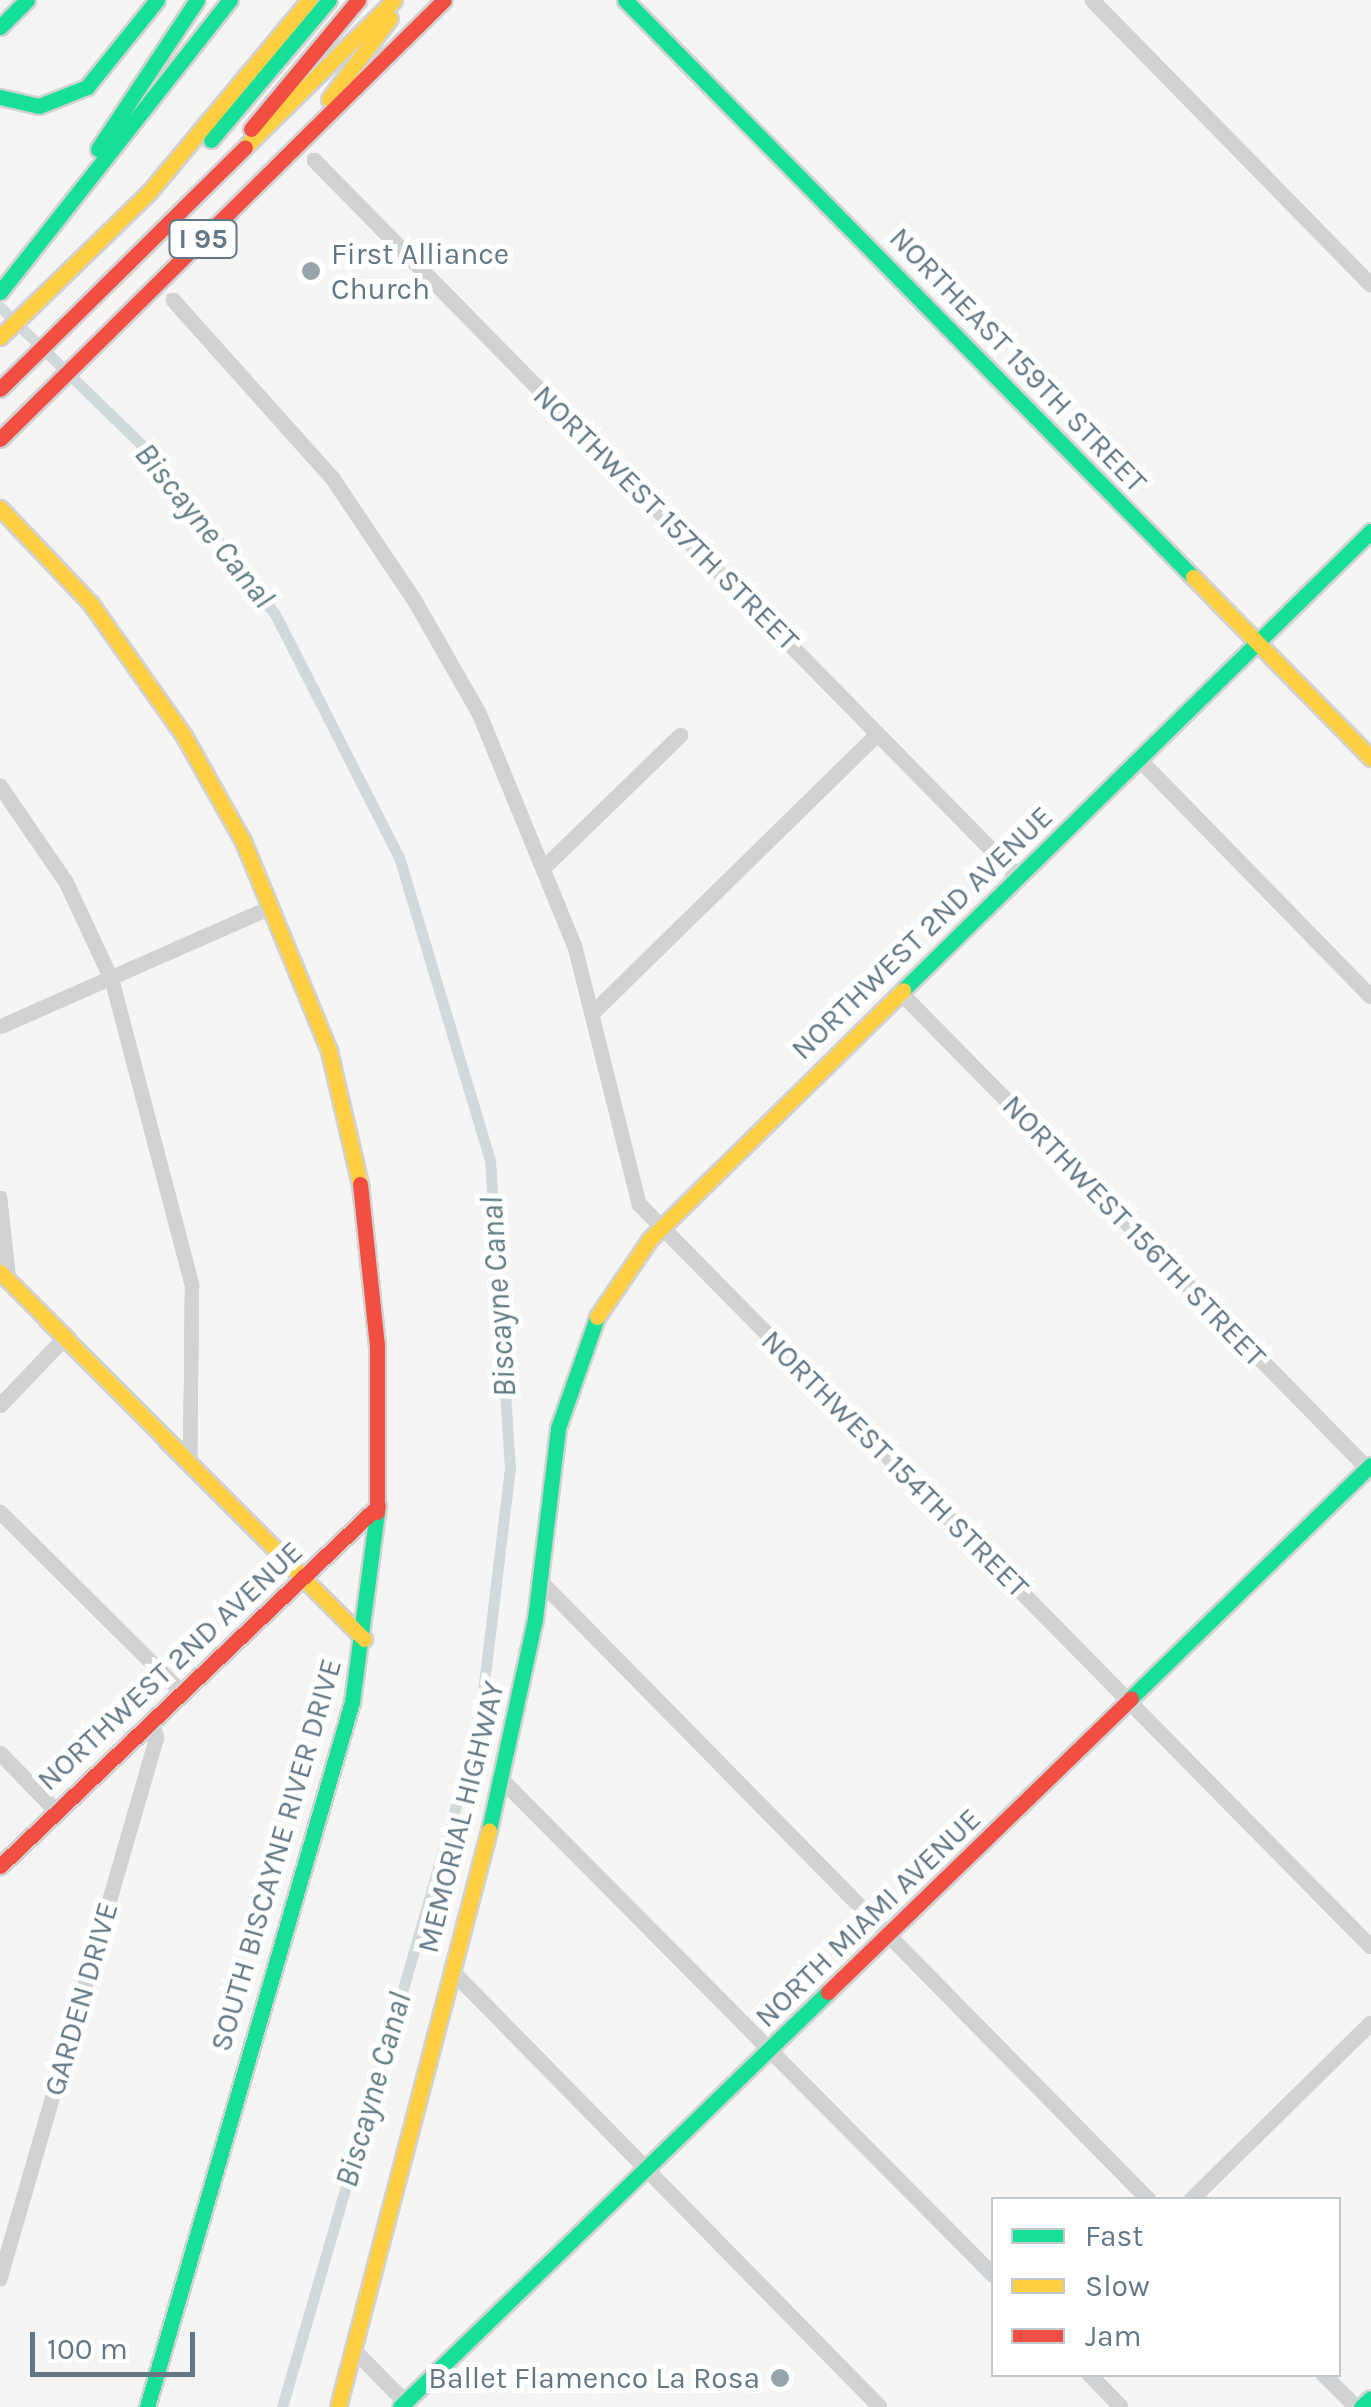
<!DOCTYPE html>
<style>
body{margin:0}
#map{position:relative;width:1371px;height:2407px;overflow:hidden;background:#f6f5f4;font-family:Karla,sans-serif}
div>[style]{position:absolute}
.canal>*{height:11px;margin:-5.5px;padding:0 5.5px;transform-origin:5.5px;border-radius:5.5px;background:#d1d9dc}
.roads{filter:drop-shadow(2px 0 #d1d2d4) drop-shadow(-2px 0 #d1d2d4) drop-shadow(0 2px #d1d2d4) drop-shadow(0 -2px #d1d2d4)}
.street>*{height:10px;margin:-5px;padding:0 5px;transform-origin:5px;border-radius:5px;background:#d1d2d3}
.fast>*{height:15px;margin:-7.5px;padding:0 7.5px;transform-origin:7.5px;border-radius:7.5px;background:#16e098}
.slow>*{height:15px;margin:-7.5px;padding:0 7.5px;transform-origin:7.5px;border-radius:7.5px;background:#ffcf43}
.jam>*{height:15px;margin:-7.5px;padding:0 7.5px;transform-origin:7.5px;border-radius:7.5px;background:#f24e42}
.dots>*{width:28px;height:28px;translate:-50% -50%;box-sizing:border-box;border:5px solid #fff;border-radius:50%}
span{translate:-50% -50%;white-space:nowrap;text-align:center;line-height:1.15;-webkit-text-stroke:10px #fff;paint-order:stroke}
.shield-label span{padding:2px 8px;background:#fff;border:2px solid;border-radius:8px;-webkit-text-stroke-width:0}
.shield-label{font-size:28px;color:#637886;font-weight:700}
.poi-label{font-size:30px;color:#637886}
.left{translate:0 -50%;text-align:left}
.right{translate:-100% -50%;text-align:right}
.street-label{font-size:30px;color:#637886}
.water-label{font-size:32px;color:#5f7b83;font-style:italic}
.legend{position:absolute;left:991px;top:2197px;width:350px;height:180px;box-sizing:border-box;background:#fff;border:2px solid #c1c9cf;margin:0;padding:12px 18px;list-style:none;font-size:30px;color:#637886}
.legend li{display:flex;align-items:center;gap:20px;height:50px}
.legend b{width:50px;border:2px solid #c1c9cf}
.scale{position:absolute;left:30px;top:2332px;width:165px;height:45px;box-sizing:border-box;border:5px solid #637886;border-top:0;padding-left:12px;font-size:30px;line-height:35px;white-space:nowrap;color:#637886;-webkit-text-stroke:8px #fff;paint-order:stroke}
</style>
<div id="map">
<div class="canal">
<i style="left:0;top:307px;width:209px;rotate:44.2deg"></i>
<i style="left:150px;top:453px;width:204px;rotate:52.2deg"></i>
<i style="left:275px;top:614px;width:273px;rotate:63deg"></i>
<i style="left:399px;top:857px;width:316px;rotate:73.3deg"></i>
<i style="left:490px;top:1160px;width:309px;rotate:86.3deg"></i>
<i style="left:510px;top:1468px;width:260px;rotate:96.9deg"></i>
<i style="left:479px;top:1726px;width:709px;rotate:106.13deg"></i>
</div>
<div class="roads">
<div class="street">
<i style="left:1092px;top:0;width:399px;rotate:45.6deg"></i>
<i style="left:314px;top:160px;width:1005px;rotate:45.52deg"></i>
<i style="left:173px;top:300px;width:240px;rotate:48.2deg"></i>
<i style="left:333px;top:479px;width:147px;rotate:56.1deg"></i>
<i style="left:415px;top:601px;width:129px;rotate:60.3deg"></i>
<i style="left:479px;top:713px;width:253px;rotate:67.7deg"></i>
<i style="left:575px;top:947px;width:265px;rotate:76deg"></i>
<i style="left:639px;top:1204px;width:1043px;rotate:45.43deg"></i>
<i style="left:1139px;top:759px;width:332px;rotate:45.7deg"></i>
<i style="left:0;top:786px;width:116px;rotate:55.5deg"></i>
<i style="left:66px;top:882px;width:108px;rotate:64.9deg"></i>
<i style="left:112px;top:980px;width:316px;rotate:75.3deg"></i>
<i style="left:192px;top:1286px;width:177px;rotate:90.6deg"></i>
<i style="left:546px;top:866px;width:188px;rotate:-44.1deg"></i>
<i style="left:901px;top:993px;width:670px;rotate:45.54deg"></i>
<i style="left:594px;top:1012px;width:397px;rotate:-44.4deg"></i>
<i style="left:0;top:1027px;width:297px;rotate:-23.8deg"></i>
<i style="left:0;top:1198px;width:82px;rotate:83.7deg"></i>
<i style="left:0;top:1406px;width:93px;rotate:-46.3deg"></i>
<i style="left:0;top:1512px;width:255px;rotate:44.8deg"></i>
<i style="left:540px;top:1581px;width:868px;rotate:45.47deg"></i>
<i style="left:0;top:1753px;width:81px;rotate:46deg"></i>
<i style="left:502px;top:1780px;width:699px;rotate:45.23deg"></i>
<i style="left:450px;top:1969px;width:614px;rotate:45.53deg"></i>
<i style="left:1191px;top:2200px;width:252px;rotate:-44.5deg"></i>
<i style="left:0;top:2279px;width:564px;rotate:-73.85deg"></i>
<i style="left:157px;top:1737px;width:17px;rotate:-111deg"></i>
<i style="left:355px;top:2351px;width:77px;rotate:45.5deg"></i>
<i style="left:1089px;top:2374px;width:46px;rotate:45.9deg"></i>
<i style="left:1323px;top:2374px;width:47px;rotate:45deg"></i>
</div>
<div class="fast">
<i style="left:625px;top:0;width:810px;rotate:45.45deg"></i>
<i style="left:0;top:27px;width:38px;rotate:-45deg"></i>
<i style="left:0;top:97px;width:40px;rotate:13deg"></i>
<i style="left:39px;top:106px;width:52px;rotate:-21.6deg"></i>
<i style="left:87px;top:87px;width:112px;rotate:-51.2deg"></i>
<i style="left:211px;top:140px;width:183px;rotate:-49.9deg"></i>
<i style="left:98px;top:149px;width:179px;rotate:-56.4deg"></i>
<i style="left:0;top:292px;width:372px;rotate:-51.8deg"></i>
<i style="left:903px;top:990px;width:656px;rotate:-44.44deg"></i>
<i style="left:1131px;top:1698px;width:334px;rotate:-44.2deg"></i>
<i style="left:489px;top:1830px;width:216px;rotate:-77.7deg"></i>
<i style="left:535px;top:1619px;width:192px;rotate:-83.1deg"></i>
<i style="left:558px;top:1428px;width:118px;rotate:-70.6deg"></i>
<i style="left:147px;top:2407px;width:734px;rotate:-73.79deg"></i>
<i style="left:352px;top:1702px;width:192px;rotate:-82.5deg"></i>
<i style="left:400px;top:2407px;width:596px;rotate:-44.12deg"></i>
<i style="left:1361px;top:2407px;width:13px;rotate:-42deg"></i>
</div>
<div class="slow">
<i style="left:329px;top:99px;width:101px;rotate:-53deg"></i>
<i style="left:245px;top:147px;width:209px;rotate:-44.6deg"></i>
<i style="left:0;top:337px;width:209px;rotate:-44.2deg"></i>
<i style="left:150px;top:191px;width:249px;rotate:-50.2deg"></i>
<i style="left:0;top:508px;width:132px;rotate:46.5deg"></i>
<i style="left:91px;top:604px;width:161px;rotate:54.8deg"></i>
<i style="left:184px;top:736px;width:120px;rotate:60.7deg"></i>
<i style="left:243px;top:841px;width:227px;rotate:67.7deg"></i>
<i style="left:329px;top:1051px;width:137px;rotate:76.9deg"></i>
<i style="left:1193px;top:577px;width:254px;rotate:45.5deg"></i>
<i style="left:0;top:1272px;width:517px;rotate:45.24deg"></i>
<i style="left:597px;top:1317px;width:94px;rotate:-55.8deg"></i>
<i style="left:650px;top:1239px;width:355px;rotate:-44.5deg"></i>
<i style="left:338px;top:2407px;width:596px;rotate:-75.33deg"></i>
</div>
<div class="jam">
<i style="left:251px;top:129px;width:168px;rotate:-50.3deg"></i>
<i style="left:0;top:389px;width:344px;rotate:-44.6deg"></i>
<i style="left:0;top:439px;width:624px;rotate:-44.68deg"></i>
<i style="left:360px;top:1184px;width:162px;rotate:84deg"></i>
<i style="left:377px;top:1345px;width:167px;rotate:90deg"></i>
<i style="left:0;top:1866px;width:522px;rotate:-43.6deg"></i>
<i style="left:828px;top:1992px;width:422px;rotate:-44.1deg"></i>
</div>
</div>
<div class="dots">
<i style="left:311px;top:271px;background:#96a4ac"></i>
<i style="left:780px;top:2378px;background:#96a4ac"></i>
</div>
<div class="shield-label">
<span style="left:203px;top:239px">I 95</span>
</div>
<div class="poi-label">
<span class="left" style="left:331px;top:271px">First Alliance<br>Church</span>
<span class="right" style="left:760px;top:2378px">Ballet Flamenco La Rosa</span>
</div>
<div class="street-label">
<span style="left:1018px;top:360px;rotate:46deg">NORTHEAST 159TH STREET</span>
<span style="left:666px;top:518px;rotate:45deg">NORTHWEST 157TH STREET</span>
<span style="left:922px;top:933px;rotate:-44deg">NORTHWEST 2ND AVENUE</span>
<span style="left:1134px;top:1231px;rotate:46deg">NORTHWEST 156TH STREET</span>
<span style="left:895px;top:1464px;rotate:45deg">NORTHWEST 154TH STREET</span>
<span style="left:170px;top:1666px;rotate:-43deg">NORTHWEST 2ND AVENUE</span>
<span style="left:461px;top:1817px;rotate:-76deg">MEMORIAL HIGHWAY</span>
<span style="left:276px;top:1855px;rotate:-74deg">SOUTH BISCAYNE RIVER DRIVE</span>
<span style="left:868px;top:1918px;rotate:-44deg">NORTH MIAMI AVENUE</span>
<span style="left:81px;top:1999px;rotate:-74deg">GARDEN DRIVE</span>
</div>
<div class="water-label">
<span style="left:204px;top:526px;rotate:51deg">Biscayne Canal</span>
<span style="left:499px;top:1297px;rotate:-94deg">Biscayne Canal</span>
<span style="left:374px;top:2090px;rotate:-74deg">Biscayne Canal</span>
</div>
<ul class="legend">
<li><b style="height:12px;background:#16e098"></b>Fast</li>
<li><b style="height:12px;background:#ffcf43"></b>Slow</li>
<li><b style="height:12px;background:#f24e42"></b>Jam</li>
</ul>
<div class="scale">100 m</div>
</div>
